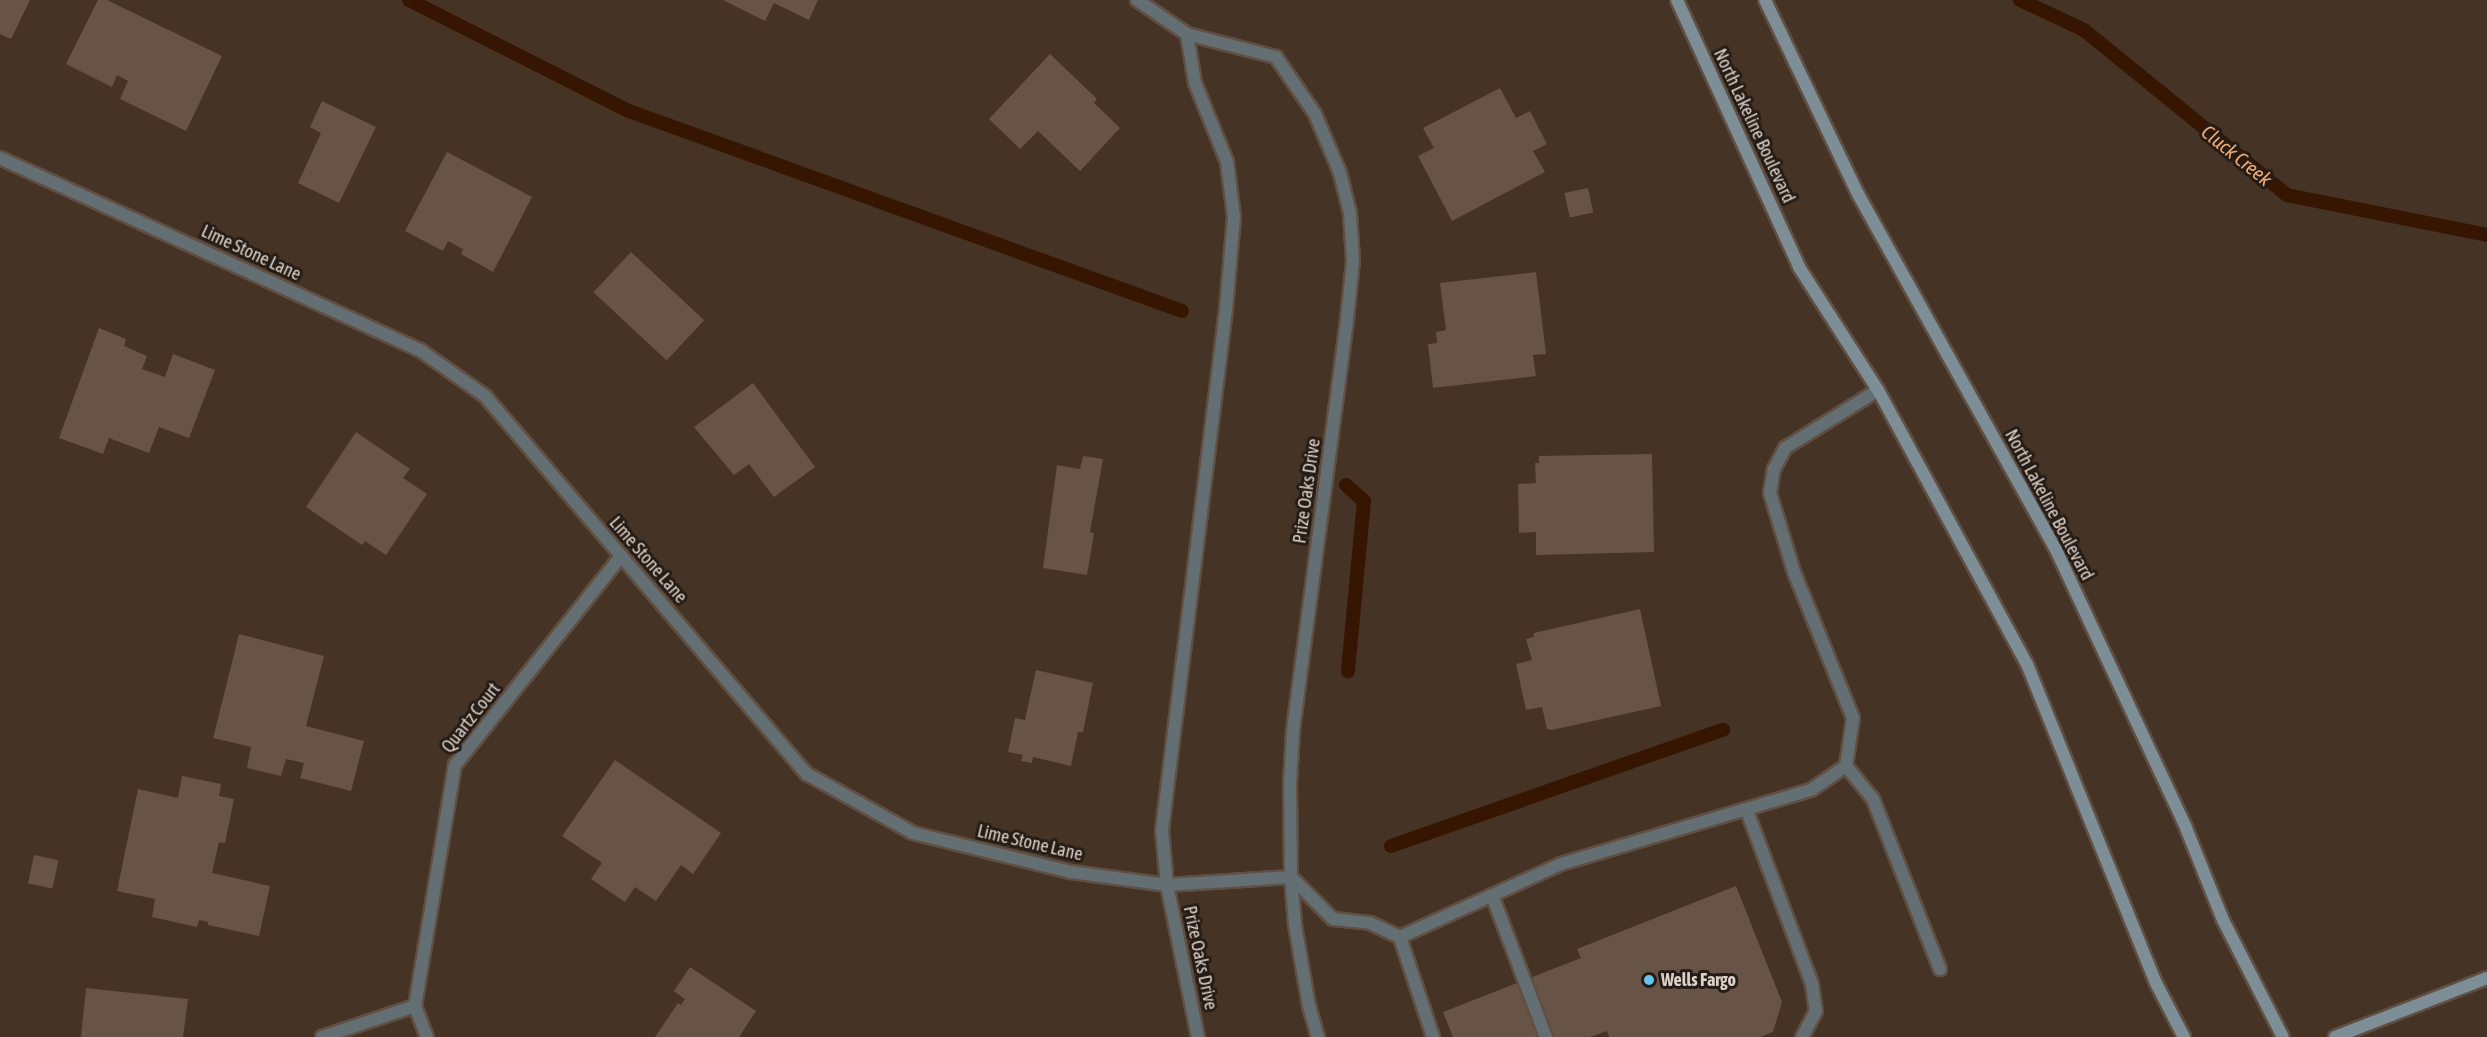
<!DOCTYPE html>
<style>
body{margin:0}
#map{position:relative;width:2487px;height:1037px;overflow:hidden;background:#453325;font-family:"Asap Condensed",sans-serif}
div>[style]{position:absolute}
.stream>*{height:14px;margin:-7px;padding:0 7px;transform-origin:7px;border-radius:7px;background:#361600}
.building>*{inset:0;background:#685446;transform-origin:0 0}
.roads{filter:drop-shadow(2px 0 #604f42) drop-shadow(-2px 0 #604f42) drop-shadow(0 2px #604f42) drop-shadow(0 -2px #604f42)}
.service>*{height:12px;margin:-6px;padding:0 6px;transform-origin:6px;border-radius:6px;background:#646f74}
.minor>*{height:12px;margin:-6px;padding:0 6px;transform-origin:6px;border-radius:6px;background:#646f74}
.secondary>*{height:12px;margin:-6px;padding:0 6px;transform-origin:6px;border-radius:6px;background:#7d8e97}
.dots>*{width:16px;height:16px;translate:-50% -50%;box-sizing:border-box;border:3px solid #251c16;border-radius:50%}
span{translate:-50% -50%;white-space:nowrap;text-align:center;line-height:1.15;-webkit-text-stroke:6px #251c16;paint-order:stroke}
.street-label{font-size:18px;color:#dcd1c8}
.poi-label{font-size:18px;color:#dcd1c8;font-weight:700}
.left{translate:0 -50%;text-align:left}
.water-label{font-size:20px;color:#f4ac76;font-style:italic}
</style>
<div id="map">
<div class="stream">
<i style="left:409px;top:0;width:246px;rotate:26.8deg"></i>
<i style="left:629px;top:111px;width:588px;rotate:19.88deg"></i>
<i style="left:2020px;top:0;width:71px;rotate:25.1deg"></i>
<i style="left:2084px;top:30px;width:262px;rotate:39.1deg"></i>
<i style="left:2287px;top:195px;width:204px;rotate:11.3deg"></i>
<i style="left:1346px;top:485px;width:24px;rotate:42deg"></i>
<i style="left:1364px;top:501px;width:171px;rotate:95.4deg"></i>
<i style="left:1391px;top:846px;width:352px;rotate:-19.3deg"></i>
</div>
<div class="building">
<i style="clip-path:polygon(0 0,30px 0,11px 39px,0 34px)"></i>
<i style="clip-path:polygon(98px 0,107px 0,222px 56px,186px 131px,120px 99px,128px 81px,117px 75px,112px 87px,66px 64px)"></i>
<i style="clip-path:polygon(723px 0,818px 0,809px 20px,774px 3px,765px 21px)"></i>
<i style="clip-path:polygon(1050px 54px,1097px 99px,1094px 103px,1120px 128px,1080px 171px,1038px 131px,1020px 149px,989px 119px)"></i>
<i style="clip-path:polygon(1500px 88px,1516px 118px,1530px 111px,1547px 144px,1533px 151px,1545px 172px,1452px 221px,1418px 156px,1434px 148px,1423px 128px)"></i>
<i style="clip-path:polygon(322px 101px,376px 127px,339px 203px,298px 183px,321px 133px,310px 127px)"></i>
<i style="clip-path:polygon(447px 152px,532px 197px,493px 272px,461px 254px,463px 249px,448px 241px,443px 251px,405px 231px)"></i>
<i style="left:1588px;top:188px;width:25px;height:24px;rotate:78deg"></i>
<i style="left:631px;top:252px;width:100px;height:55px;rotate:43deg"></i>
<i style="clip-path:polygon(1536px 272px,1546px 354px,1533px 355px,1536px 376px,1433px 388px,1428px 344px,1437px 343px,1436px 332px,1446px 330px,1440px 283px)"></i>
<i style="clip-path:polygon(99px 328px,126px 339px,124px 346px,147px 356px,142px 369px,165px 377px,173px 354px,215px 370px,189px 438px,159px 427px,149px 453px,109px 438px,103px 454px,59px 438px)"></i>
<i style="clip-path:polygon(753px 383px,815px 467px,774px 497px,749px 464px,734px 475px,694px 427px)"></i>
<i style="clip-path:polygon(356px 432px,410px 469px,403px 478px,427px 494px,386px 555px,365px 541px,362px 545px,306px 507px)"></i>
<i style="clip-path:polygon(1652px 454px,1654px 552px,1536px 555px,1536px 532px,1519px 533px,1518px 484px,1536px 483px,1535px 463px,1539px 463px,1539px 456px)"></i>
<i style="clip-path:polygon(1083px 456px,1103px 459px,1090px 532px,1094px 533px,1087px 575px,1043px 568px,1057px 465px,1080px 469px)"></i>
<i style="clip-path:polygon(1640px 609px,1661px 706px,1552px 730px,1547px 729px,1542px 707px,1526px 710px,1516px 664px,1532px 660px,1526px 639px,1534px 637px,1534px 633px)"></i>
<i style="clip-path:polygon(239px 634px,324px 656px,306px 726px,364px 741px,351px 791px,300px 778px,304px 763px,286px 759px,281px 776px,247px 768px,251px 747px,213px 738px)"></i>
<i style="clip-path:polygon(1036px 670px,1093px 683px,1083px 732px,1078px 732px,1071px 766px,1033px 757px,1032px 763px,1021px 761px,1023px 755px,1008px 752px,1015px 718px,1025px 720px)"></i>
<i style="clip-path:polygon(615px 760px,721px 833px,693px 874px,681px 865px,656px 901px,635px 887px,625px 902px,591px 879px,602px 863px,562px 836px)"></i>
<i style="clip-path:polygon(182px 776px,221px 784px,219px 796px,234px 799px,225px 843px,219px 842px,212px 873px,270px 886px,259px 936px,208px 925px,208px 922px,199px 920px,197px 927px,152px 917px,155px 899px,117px 891px,138px 789px,178px 798px)"></i>
<i style="left:34px;top:855px;width:25px;height:29px;rotate:12deg"></i>
<i style="clip-path:polygon(1736px 886px,1782px 1002px,1773px 1032px,1760px 1037px,1609px 1037px,1607px 1031px,1590px 1037px,1453px 1037px,1443px 1012px,1581px 958px,1577px 949px)"></i>
<i style="clip-path:polygon(690px 967px,756px 1011px,739px 1037px,655px 1037px,678px 1003px,681px 1005px,685px 999px,674px 991px)"></i>
<i style="clip-path:polygon(86px 988px,188px 999px,183px 1037px,81px 1037px)"></i>
</div>
<div class="roads">
<div class="service">
<i style="left:1846px;top:766px;width:43px;rotate:50.7deg"></i>
<i style="left:1873px;top:799px;width:183px;rotate:68.5deg"></i>
<i style="left:1747px;top:811px;width:185px;rotate:69.4deg"></i>
<i style="left:1812px;top:984px;width:27px;rotate:82deg"></i>
<i style="left:1816px;top:1011px;width:30px;rotate:118deg"></i>
<i style="left:1291px;top:877px;width:59px;rotate:45deg"></i>
<i style="left:1333px;top:919px;width:37px;rotate:6deg"></i>
<i style="left:1370px;top:923px;width:33px;rotate:25deg"></i>
<i style="left:1492px;top:895px;width:152px;rotate:69.2deg"></i>
<i style="left:322px;top:1037px;width:98px;rotate:-18.4deg"></i>
<i style="left:415px;top:1006px;width:33px;rotate:69deg"></i>
<i style="left:1433px;top:1037px;width:105px;rotate:-108.3deg"></i>
<i style="left:1400px;top:937px;width:177px;rotate:-24.4deg"></i>
<i style="left:1561px;top:864px;width:261px;rotate:-16.5deg"></i>
<i style="left:1811px;top:790px;width:42px;rotate:-34.4deg"></i>
<i style="left:1846px;top:766px;width:49px;rotate:-81.7deg"></i>
<i style="left:1853px;top:718px;width:157px;rotate:-112deg"></i>
<i style="left:1794px;top:572px;width:83px;rotate:-106.9deg"></i>
<i style="left:1770px;top:493px;width:24px;rotate:-81deg"></i>
<i style="left:1774px;top:469px;width:24px;rotate:-62deg"></i>
<i style="left:1785px;top:448px;width:110px;rotate:-31.9deg"></i>
</div>
<div class="minor">
<i style="left:1137px;top:0;width:60px;rotate:34.2deg"></i>
<i style="left:1187px;top:34px;width:92px;rotate:14.5deg"></i>
<i style="left:1276px;top:57px;width:69px;rotate:55.6deg"></i>
<i style="left:1315px;top:114px;width:64px;rotate:67deg"></i>
<i style="left:1340px;top:173px;width:41px;rotate:76deg"></i>
<i style="left:1350px;top:213px;width:48px;rotate:86.4deg"></i>
<i style="left:1353px;top:261px;width:59px;rotate:95.8deg"></i>
<i style="left:1347px;top:320px;width:416px;rotate:97.5deg"></i>
<i style="left:1293px;top:732px;width:50px;rotate:93.4deg"></i>
<i style="left:1290px;top:782px;width:95px;rotate:89.4deg"></i>
<i style="left:1291px;top:877px;width:48px;rotate:85.2deg"></i>
<i style="left:1295px;top:925px;width:82px;rotate:80.2deg"></i>
<i style="left:1309px;top:1006px;width:32px;rotate:74deg"></i>
<i style="left:1187px;top:34px;width:50px;rotate:80.7deg"></i>
<i style="left:1195px;top:83px;width:85px;rotate:67.9deg"></i>
<i style="left:1227px;top:162px;width:55px;rotate:82.7deg"></i>
<i style="left:1234px;top:217px;width:92px;rotate:95deg"></i>
<i style="left:1226px;top:309px;width:525px;rotate:97deg"></i>
<i style="left:1162px;top:830px;width:55px;rotate:84.8deg"></i>
<i style="left:1167px;top:885px;width:155px;rotate:78.5deg"></i>
<i style="left:0;top:158px;width:462px;rotate:24.6deg"></i>
<i style="left:420px;top:350px;width:80px;rotate:35.3deg"></i>
<i style="left:485px;top:396px;width:497px;rotate:49.6deg"></i>
<i style="left:807px;top:774px;width:121px;rotate:29.1deg"></i>
<i style="left:913px;top:833px;width:163px;rotate:13.9deg"></i>
<i style="left:1071px;top:872px;width:97px;rotate:7.7deg"></i>
<i style="left:1167px;top:885px;width:124px;rotate:-3.7deg"></i>
<i style="left:415px;top:1006px;width:244px;rotate:-80.6deg"></i>
<i style="left:455px;top:765px;width:267px;rotate:-51.5deg"></i>
</div>
<div class="secondary">
<i style="left:1677px;top:0;width:294px;rotate:65.4deg"></i>
<i style="left:1799px;top:267px;width:146px;rotate:57.3deg"></i>
<i style="left:1878px;top:390px;width:312px;rotate:61.5deg"></i>
<i style="left:2027px;top:664px;width:346px;rotate:68deg"></i>
<i style="left:2157px;top:985px;width:59px;rotate:62.6deg"></i>
<i style="left:1765px;top:0;width:215px;rotate:64.4deg"></i>
<i style="left:1858px;top:194px;width:410px;rotate:60.9deg"></i>
<i style="left:2057px;top:552px;width:305px;rotate:64.9deg"></i>
<i style="left:2186px;top:828px;width:99px;rotate:68.1deg"></i>
<i style="left:2223px;top:920px;width:131px;rotate:62.9deg"></i>
<i style="left:2335px;top:1037px;width:163px;rotate:-21.2deg"></i>
</div>
</div>
<div class="dots">
<i style="left:1649px;top:980px;background:#66c4ef"></i>
</div>
<div class="street-label">
<span style="left:1754px;top:126px;rotate:65deg">North Lakeline Boulevard</span>
<span style="left:251px;top:253px;rotate:25deg">Lime Stone Lane</span>
<span style="left:1307px;top:491px;rotate:-82deg">Prize Oaks Drive</span>
<span style="left:2049px;top:505px;rotate:62deg">North Lakeline Boulevard</span>
<span style="left:648px;top:560px;rotate:49deg">Lime Stone Lane</span>
<span style="left:471px;top:718px;rotate:-52deg">Quartz Court</span>
<span style="left:1030px;top:843px;rotate:13deg">Lime Stone Lane</span>
<span style="left:1200px;top:958px;rotate:78deg">Prize Oaks Drive</span>
</div>
<div class="poi-label">
<span class="left" style="left:1661px;top:980px">Wells Fargo</span>
</div>
<div class="water-label">
<span style="left:2237px;top:155px;rotate:39deg">Cluck Creek</span>
</div>
</div>
